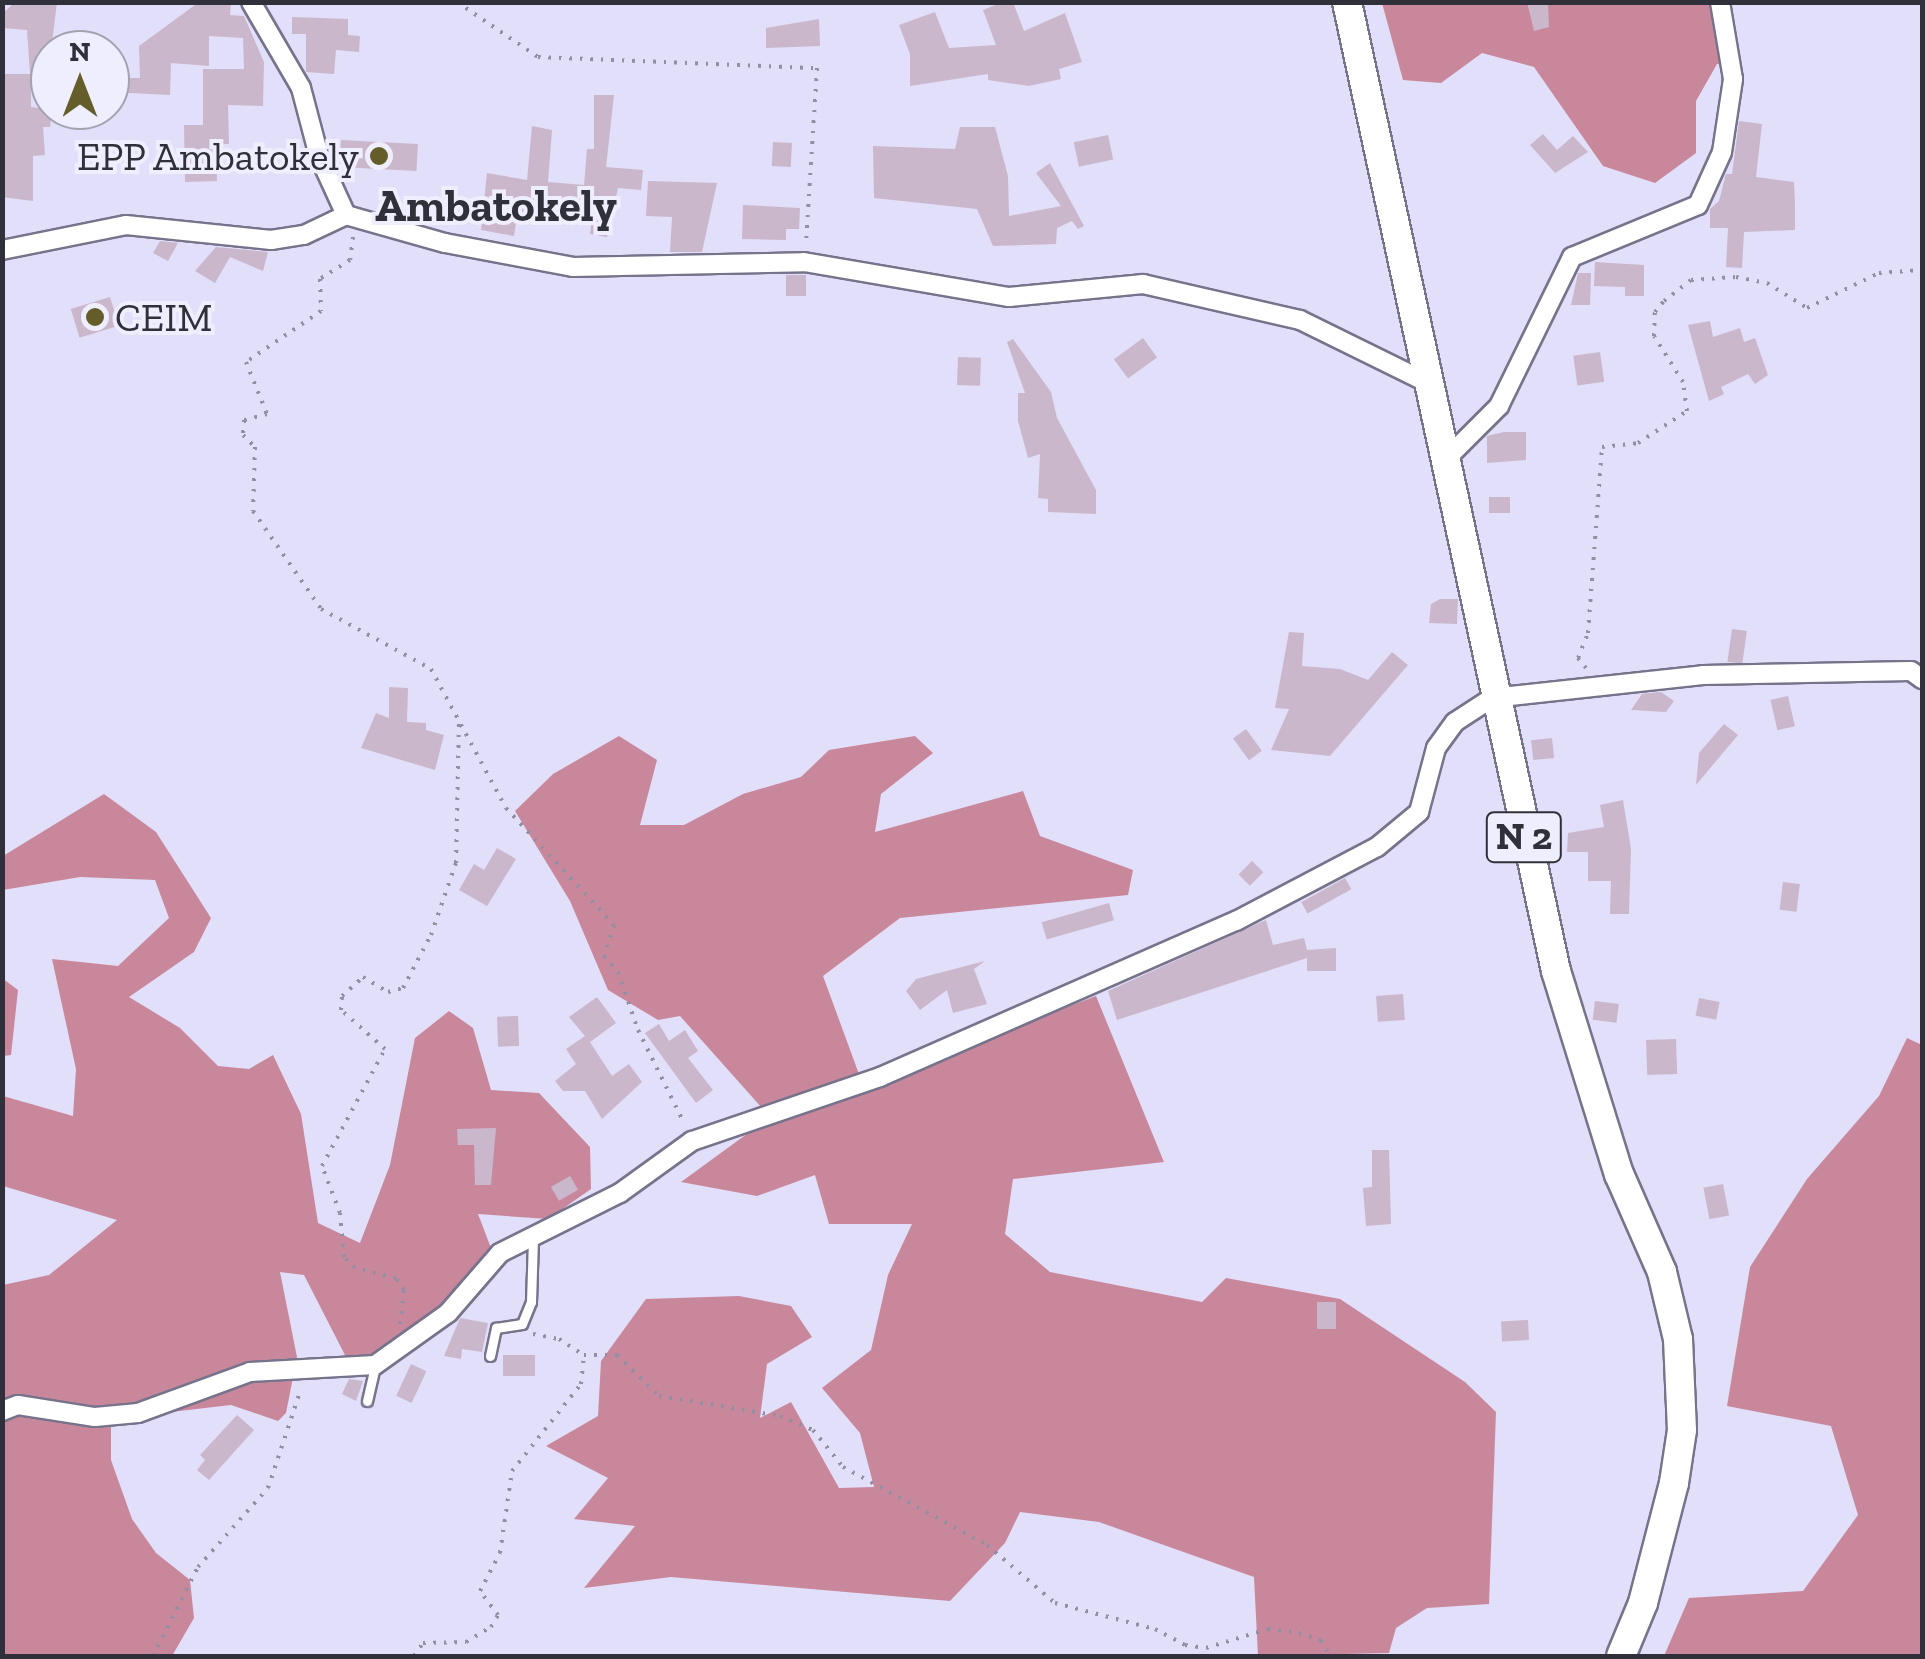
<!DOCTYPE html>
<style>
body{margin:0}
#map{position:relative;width:1925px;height:1659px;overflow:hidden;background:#e1dff9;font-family:"Zilla Slab",serif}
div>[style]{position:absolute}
.forest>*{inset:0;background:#c9879c}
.building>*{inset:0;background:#cbb7cc;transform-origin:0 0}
.path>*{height:4px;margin-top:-2px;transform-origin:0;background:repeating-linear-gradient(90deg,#9190a2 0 2.5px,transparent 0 10.5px)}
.roads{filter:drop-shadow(2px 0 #76738b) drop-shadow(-2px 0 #76738b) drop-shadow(0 2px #76738b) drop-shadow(0 -2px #76738b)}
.service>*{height:9px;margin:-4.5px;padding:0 4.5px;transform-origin:4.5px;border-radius:4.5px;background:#fff}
.minor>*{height:18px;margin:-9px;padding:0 9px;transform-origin:9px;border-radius:9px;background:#fff}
.primary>*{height:28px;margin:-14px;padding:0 14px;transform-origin:14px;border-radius:14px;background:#fff}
.dots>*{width:28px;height:28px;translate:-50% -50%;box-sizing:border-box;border:5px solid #efeefe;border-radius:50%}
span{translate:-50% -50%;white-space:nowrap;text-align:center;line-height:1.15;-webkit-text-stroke:8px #efeefe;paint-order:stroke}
.shield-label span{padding:2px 8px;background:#efeefe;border:2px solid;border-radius:8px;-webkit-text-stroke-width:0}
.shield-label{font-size:38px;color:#30303a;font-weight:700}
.poi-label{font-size:40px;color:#30303a}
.right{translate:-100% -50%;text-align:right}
.left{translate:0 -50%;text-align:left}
.quarter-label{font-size:45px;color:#30303a;font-weight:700}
.frame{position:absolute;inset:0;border:5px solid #30303a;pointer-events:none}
.north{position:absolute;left:30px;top:30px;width:100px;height:100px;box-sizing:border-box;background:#efeefe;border:2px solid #a3a2b0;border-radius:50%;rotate:0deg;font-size:28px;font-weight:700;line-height:40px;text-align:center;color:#30303a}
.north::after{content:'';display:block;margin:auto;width:35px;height:45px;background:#645d2a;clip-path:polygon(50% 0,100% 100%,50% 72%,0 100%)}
</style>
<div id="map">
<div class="forest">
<i style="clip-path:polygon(1382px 3px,1722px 3px,1737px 65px,1717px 64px,1696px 101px,1696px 153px,1655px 183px,1603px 166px,1534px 67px,1482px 53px,1441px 83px,1403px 80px)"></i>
<i style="clip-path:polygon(619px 736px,657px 760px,640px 825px,684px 825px,743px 794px,801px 777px,829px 750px,915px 736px,933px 753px,881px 794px,875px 832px,1023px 791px,1040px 836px,1133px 870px,1128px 895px,900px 918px,823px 976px,863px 1085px,1096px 996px,1164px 1162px,1013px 1179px,1005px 1234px,1050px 1272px,1202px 1302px,1226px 1278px,1340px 1299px,1465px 1382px,1496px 1412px,1489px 1604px,1427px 1608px,1396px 1628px,1389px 1653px,1258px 1656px,1254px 1577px,1099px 1522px,1020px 1512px,1005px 1543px,950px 1601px,671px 1577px,584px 1588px,635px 1526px,574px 1519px,608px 1478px,546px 1446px,598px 1416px,601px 1361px,646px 1299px,739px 1296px,791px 1306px,812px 1337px,767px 1364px,760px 1418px,791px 1402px,839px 1488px,874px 1487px,860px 1433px,822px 1388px,871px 1350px,888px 1275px,912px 1224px,829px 1224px,815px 1175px,757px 1196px,681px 1182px,770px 1117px,680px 1016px,658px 1020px,608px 990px,570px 901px,515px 811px,553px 774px)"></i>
<i style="clip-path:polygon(104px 794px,156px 832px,211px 918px,194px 952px,129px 997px,180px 1028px,218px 1066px,249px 1069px,273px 1055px,301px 1114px,318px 1223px,360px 1243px,390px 1165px,415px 1038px,449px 1011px,473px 1028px,491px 1090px,539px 1093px,590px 1147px,591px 1189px,548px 1219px,478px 1214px,491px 1248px,472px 1288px,388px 1350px,347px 1359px,304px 1275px,280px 1272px,297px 1357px,286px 1413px,278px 1421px,231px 1405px,111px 1419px,111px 1460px,132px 1519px,156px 1553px,190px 1580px,194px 1618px,172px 1656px,3px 1656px,3px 1285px,49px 1275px,117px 1220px,3px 1186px,3px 1096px,73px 1116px,76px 1069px,52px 959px,118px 966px,169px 918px,155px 880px,80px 877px,3px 890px,3px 856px)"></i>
<i style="clip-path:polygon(2px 978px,18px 990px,11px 1055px,3px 1056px)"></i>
<i style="clip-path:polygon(1907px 1038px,1922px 1045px,1922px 1656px,1664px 1656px,1689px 1598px,1803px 1591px,1858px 1515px,1831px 1426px,1727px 1406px,1750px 1267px,1807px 1179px,1879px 1096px)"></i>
</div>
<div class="building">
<i style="clip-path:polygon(15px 2px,57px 2px,48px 76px,31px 77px,31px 107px,52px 110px,50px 127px,43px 127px,45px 155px,33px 156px,33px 201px,2px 197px,2px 74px,30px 74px,27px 30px,2px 28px,2px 14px)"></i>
<i style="clip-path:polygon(199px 2px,231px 2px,230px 15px,244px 16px,264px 62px,263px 106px,228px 105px,229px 144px,216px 144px,217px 181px,185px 182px,184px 125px,203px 125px,203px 69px,244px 69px,243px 38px,209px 36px,209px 66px,171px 63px,170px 95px,110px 92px,110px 78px,140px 78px,139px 46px)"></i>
<i style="clip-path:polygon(1003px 2px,1013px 2px,1024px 31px,1065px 13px,1082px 62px,1059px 69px,1061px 79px,1029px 86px,988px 80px,988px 74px,910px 86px,910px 54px,899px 25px,935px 12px,949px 48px,996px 45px,983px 10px)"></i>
<i style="clip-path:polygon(1527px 2px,1548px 2px,1549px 27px,1534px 31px)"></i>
<i style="clip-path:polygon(292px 17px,348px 19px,348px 35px,360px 36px,359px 52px,336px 50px,334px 74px,306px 72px,306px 34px,292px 34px)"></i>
<i style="clip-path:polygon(819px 19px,820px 46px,766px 48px,766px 28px)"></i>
<i style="clip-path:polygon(594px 95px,614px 95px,606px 167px,643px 170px,641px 190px,618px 188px,607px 237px,590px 234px,592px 219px,516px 223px,514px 236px,481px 230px,487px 173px,527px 180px,532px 126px,552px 130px,548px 182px,584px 185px,587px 149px,594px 149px)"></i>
<i style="clip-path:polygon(1739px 121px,1762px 124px,1756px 177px,1794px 182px,1795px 203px,1795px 230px,1744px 232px,1742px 268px,1726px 267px,1728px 228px,1710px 228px,1710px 209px,1719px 201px,1726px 174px,1732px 174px)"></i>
<i style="clip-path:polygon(960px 127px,995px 127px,1008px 176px,1009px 216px,1061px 206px,1036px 173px,1050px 163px,1084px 226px,1078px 229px,1072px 221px,1057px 228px,1056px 244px,993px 246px,977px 209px,874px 198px,873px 146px,955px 149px)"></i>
<i style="clip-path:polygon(1543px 134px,1557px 150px,1573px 136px,1588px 152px,1555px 173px,1530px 145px)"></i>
<i style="left:1108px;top:135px;width:25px;height:35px;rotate:78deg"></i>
<i style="left:341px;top:140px;width:77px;height:27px;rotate:3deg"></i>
<i style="left:773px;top:142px;width:19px;height:24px;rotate:3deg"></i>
<i style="clip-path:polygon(648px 181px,717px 183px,702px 252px,670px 252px,672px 217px,646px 216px)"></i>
<i style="clip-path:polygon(743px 205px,800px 208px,799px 229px,786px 229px,786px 240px,742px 239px)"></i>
<i style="clip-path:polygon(160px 241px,178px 243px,168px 261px,153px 253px)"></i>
<i style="clip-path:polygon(216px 247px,268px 252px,263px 271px,230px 257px,215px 283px,195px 271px)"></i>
<i style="clip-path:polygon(1595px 262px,1644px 265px,1644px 296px,1625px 296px,1625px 287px,1594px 286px)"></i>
<i style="clip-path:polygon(1578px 273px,1591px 273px,1590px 305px,1571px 305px)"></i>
<i style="left:786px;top:275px;width:20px;height:21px"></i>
<i style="left:110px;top:297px;width:30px;height:41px;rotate:73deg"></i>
<i style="clip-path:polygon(1710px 321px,1713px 337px,1740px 328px,1744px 342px,1755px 338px,1768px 375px,1755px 384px,1748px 374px,1721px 387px,1724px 394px,1709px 401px,1688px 325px)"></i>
<i style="left:1143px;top:338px;width:24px;height:36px;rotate:54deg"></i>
<i style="clip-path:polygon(1013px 339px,1051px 392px,1057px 418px,1096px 490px,1096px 514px,1048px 512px,1048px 499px,1038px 498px,1040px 454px,1028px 458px,1018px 421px,1018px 393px,1025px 393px,1007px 342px)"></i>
<i style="left:1600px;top:352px;width:30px;height:27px;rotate:82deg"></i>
<i style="left:958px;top:357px;width:23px;height:28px;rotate:2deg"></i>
<i style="clip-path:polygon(1504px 432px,1526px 432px,1526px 460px,1487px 463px,1487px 436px)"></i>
<i style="left:1489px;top:497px;width:21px;height:16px"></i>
<i style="clip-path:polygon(1440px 599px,1458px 599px,1457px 624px,1429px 623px,1431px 604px)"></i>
<i style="left:1732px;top:629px;width:15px;height:33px;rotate:8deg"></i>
<i style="clip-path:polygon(1289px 632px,1304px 633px,1302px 666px,1340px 669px,1368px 680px,1392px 652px,1408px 665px,1330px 756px,1271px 750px,1289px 709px,1275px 708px)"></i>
<i style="clip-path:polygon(389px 687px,408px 688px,407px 722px,426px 723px,426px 730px,444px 735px,435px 770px,361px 748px,376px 713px,389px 718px)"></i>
<i style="clip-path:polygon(1661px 692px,1674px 701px,1666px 712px,1631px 710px,1642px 694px)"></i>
<i style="left:1788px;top:696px;width:31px;height:18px;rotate:77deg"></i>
<i style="clip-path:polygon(1724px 724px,1738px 735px,1696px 785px,1699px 753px)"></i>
<i style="left:1246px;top:729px;width:27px;height:16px;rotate:54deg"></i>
<i style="left:1552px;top:738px;width:20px;height:21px;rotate:84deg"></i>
<i style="clip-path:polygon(1623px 800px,1631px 849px,1629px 914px,1610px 914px,1611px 881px,1588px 881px,1588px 852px,1567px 852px,1568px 833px,1604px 827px,1600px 805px)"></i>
<i style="clip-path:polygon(497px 848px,516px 859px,487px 906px,459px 890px,474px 864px,484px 870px)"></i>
<i style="left:1252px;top:861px;width:16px;height:19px;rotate:45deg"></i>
<i style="left:1345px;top:878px;width:13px;height:50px;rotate:61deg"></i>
<i style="left:1783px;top:882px;width:17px;height:28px;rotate:7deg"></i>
<i style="left:1109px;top:903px;width:18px;height:70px;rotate:74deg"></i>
<i style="clip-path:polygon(1266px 920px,1273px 945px,1304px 938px,1307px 950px,1336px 948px,1336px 971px,1307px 971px,1307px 958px,1117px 1020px,1108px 991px)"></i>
<i style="clip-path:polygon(985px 961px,974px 969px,987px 1004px,953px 1013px,947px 990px,920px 1010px,906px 991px,916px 979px)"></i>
<i style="left:1403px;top:994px;width:26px;height:27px;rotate:86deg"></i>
<i style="clip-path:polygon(597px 997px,616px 1023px,590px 1042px,612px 1076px,629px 1064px,642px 1082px,602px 1119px,585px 1091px,563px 1091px,555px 1081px,576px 1064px,566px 1049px,585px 1036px,569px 1017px)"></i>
<i style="left:1699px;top:998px;width:21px;height:18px;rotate:11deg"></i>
<i style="left:1595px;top:1001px;width:24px;height:19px;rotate:7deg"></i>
<i style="left:518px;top:1016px;width:30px;height:21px;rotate:88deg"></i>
<i style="clip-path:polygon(659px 1024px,669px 1041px,685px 1030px,698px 1051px,688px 1058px,713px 1090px,696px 1103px,645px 1033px)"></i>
<i style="left:1676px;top:1039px;width:35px;height:30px;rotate:88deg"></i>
<i style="clip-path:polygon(496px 1128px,491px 1185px,475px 1185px,474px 1145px,458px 1145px,457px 1129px)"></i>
<i style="clip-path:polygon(1372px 1150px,1389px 1150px,1391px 1224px,1366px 1226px,1363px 1188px,1372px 1187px)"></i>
<i style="left:570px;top:1176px;width:16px;height:22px;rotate:60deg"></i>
<i style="left:1723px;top:1184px;width:32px;height:20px;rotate:79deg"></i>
<i style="left:1317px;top:1302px;width:19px;height:27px"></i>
<i style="clip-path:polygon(460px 1318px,488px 1323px,482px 1352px,462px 1349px,461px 1359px,444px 1356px)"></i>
<i style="left:1528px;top:1320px;width:20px;height:27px;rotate:87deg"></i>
<i style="left:503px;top:1355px;width:32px;height:21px"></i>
<i style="left:411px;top:1364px;width:17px;height:35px;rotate:25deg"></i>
<i style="clip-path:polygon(349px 1379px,363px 1381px,356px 1401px,342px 1394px)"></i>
<i style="clip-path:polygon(237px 1415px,254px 1430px,209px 1480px,197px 1470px,205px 1460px,200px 1455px)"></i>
</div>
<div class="path">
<i style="left:457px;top:2px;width:98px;rotate:34.2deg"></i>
<i style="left:538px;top:57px;width:279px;rotate:2.3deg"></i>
<i style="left:817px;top:68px;width:177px;rotate:93.6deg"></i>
<i style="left:271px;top:3px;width:76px;rotate:-0.8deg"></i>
<i style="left:353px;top:237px;width:23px;rotate:97deg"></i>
<i style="left:350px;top:260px;width:36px;rotate:148deg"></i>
<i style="left:320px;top:279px;width:32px;rotate:88deg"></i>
<i style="left:321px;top:311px;width:91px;rotate:145.8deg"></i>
<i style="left:246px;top:362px;width:56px;rotate:68deg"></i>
<i style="left:267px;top:414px;width:24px;rotate:165deg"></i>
<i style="left:244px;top:420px;width:15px;rotate:94deg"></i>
<i style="left:243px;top:435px;width:17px;rotate:45deg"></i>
<i style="left:255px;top:447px;width:64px;rotate:91.8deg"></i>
<i style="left:253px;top:511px;width:119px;rotate:55.2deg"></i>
<i style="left:321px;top:609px;width:125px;rotate:28.6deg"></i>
<i style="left:431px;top:669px;width:158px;rotate:61.7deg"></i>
<i style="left:506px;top:808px;width:159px;rotate:47.3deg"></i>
<i style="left:614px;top:925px;width:33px;rotate:108deg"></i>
<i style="left:604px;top:956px;width:21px;rotate:49deg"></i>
<i style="left:618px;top:972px;width:61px;rotate:71deg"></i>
<i style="left:638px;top:1030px;width:104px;rotate:63.7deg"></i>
<i style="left:1586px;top:668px;width:13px;rotate:-129deg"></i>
<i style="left:1578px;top:658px;width:27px;rotate:-68deg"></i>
<i style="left:1588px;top:633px;width:187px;rotate:-85.7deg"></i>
<i style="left:1602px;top:447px;width:36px;rotate:-6deg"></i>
<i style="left:1638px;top:443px;width:59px;rotate:-33.1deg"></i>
<i style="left:1687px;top:411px;width:29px;rotate:-98deg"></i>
<i style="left:1683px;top:382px;width:54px;rotate:-122.2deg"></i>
<i style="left:1654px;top:336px;width:24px;rotate:-88deg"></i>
<i style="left:1655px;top:312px;width:14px;rotate:-51deg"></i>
<i style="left:1664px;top:301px;width:34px;rotate:-38deg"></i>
<i style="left:1691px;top:280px;width:45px;rotate:-3.8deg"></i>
<i style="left:1736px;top:277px;width:32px;rotate:11deg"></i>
<i style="left:1767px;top:283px;width:47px;rotate:32deg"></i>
<i style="left:1807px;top:308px;width:80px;rotate:-25.9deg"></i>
<i style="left:1879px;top:273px;width:43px;rotate:-4deg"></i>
<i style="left:400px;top:1324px;width:34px;rotate:-83deg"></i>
<i style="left:404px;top:1290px;width:14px;rotate:-124deg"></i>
<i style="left:396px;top:1278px;width:42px;rotate:-166.3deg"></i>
<i style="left:355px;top:1268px;width:16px;rotate:-135deg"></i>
<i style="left:344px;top:1257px;width:44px;rotate:-95.2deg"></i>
<i style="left:340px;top:1213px;width:50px;rotate:-111deg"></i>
<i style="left:322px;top:1166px;width:133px;rotate:-61.7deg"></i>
<i style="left:385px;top:1049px;width:59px;rotate:-138.4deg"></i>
<i style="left:341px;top:1010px;width:14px;rotate:-86deg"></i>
<i style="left:342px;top:996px;width:28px;rotate:-42deg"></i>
<i style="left:363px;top:977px;width:29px;rotate:31deg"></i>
<i style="left:388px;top:992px;width:16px;rotate:-15deg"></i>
<i style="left:403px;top:988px;width:60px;rotate:-62.2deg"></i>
<i style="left:431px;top:935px;width:76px;rotate:-70.9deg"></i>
<i style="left:456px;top:863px;width:145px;rotate:-88.8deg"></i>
<i style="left:533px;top:1334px;width:26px;rotate:11deg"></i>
<i style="left:559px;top:1339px;width:30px;rotate:33deg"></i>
<i style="left:584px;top:1355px;width:33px"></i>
<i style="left:617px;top:1355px;width:59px;rotate:44.3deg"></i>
<i style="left:659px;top:1396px;width:123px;rotate:9.4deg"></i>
<i style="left:780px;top:1416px;width:36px;rotate:23deg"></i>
<i style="left:813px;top:1430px;width:48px;rotate:51deg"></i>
<i style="left:843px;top:1467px;width:164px;rotate:28.4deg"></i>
<i style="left:987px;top:1545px;width:89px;rotate:40.5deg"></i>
<i style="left:1055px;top:1603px;width:103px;rotate:14.6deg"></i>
<i style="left:1155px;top:1629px;width:34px;rotate:28deg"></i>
<i style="left:1185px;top:1645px;width:21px;rotate:8deg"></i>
<i style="left:1206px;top:1648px;width:65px;rotate:-17deg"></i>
<i style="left:1268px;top:1629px;width:31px;rotate:7deg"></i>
<i style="left:1299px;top:1633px;width:23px;rotate:18deg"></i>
<i style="left:1321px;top:1640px;width:18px;rotate:61deg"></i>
<i style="left:153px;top:1656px;width:100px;rotate:-63.2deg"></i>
<i style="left:198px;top:1567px;width:106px;rotate:-48.5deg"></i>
<i style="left:268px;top:1488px;width:104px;rotate:-71.6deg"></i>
<i style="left:414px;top:1656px;width:16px;rotate:-55deg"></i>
<i style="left:423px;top:1643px;width:43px;rotate:-1.3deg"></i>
<i style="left:466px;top:1642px;width:29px;rotate:-31deg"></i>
<i style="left:491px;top:1627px;width:14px;rotate:-60deg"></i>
<i style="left:498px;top:1615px;width:30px;rotate:-127deg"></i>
<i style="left:480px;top:1591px;width:43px;rotate:-62.2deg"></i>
<i style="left:500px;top:1553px;width:83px;rotate:-81.7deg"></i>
<i style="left:512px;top:1471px;width:111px;rotate:-51.6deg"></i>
<i style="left:581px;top:1384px;width:29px;rotate:-84deg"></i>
</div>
<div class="roads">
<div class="service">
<i style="left:490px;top:1356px;width:29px;rotate:-78deg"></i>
<i style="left:496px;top:1328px;width:26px;rotate:-9deg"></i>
<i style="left:522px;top:1324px;width:24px;rotate:-68deg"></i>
<i style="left:531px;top:1302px;width:65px;rotate:-88.2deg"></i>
<i style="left:367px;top:1401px;width:37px;rotate:-77deg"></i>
</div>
<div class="minor">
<i style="left:251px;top:2px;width:99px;rotate:59.8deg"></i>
<i style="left:301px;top:88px;width:70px;rotate:75.2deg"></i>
<i style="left:319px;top:156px;width:65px;rotate:65.4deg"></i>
<i style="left:2px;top:250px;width:126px;rotate:-11.4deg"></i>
<i style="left:126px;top:225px;width:146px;rotate:5.9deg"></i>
<i style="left:271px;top:240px;width:33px;rotate:-9deg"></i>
<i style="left:304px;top:235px;width:47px;rotate:-25.5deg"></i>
<i style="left:346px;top:215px;width:103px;rotate:15.8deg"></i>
<i style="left:445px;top:243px;width:130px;rotate:10.6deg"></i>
<i style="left:573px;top:267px;width:231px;rotate:-1.2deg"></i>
<i style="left:804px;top:262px;width:208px;rotate:9.7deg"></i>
<i style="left:1009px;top:297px;width:135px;rotate:-5.5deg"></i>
<i style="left:1143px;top:284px;width:161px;rotate:12.9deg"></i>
<i style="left:1300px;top:320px;width:140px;rotate:26.2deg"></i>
<i style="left:1447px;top:458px;width:74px;rotate:-45deg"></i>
<i style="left:1499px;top:406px;width:166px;rotate:-63.9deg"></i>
<i style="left:1572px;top:257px;width:136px;rotate:-22.4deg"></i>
<i style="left:1698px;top:205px;width:58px;rotate:-65.6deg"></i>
<i style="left:1722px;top:152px;width:74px;rotate:-81.4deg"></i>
<i style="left:1733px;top:79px;width:78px;rotate:-99.6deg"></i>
<i style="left:2px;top:1411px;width:17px;rotate:-21deg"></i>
<i style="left:18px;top:1405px;width:78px;rotate:8.9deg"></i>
<i style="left:95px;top:1417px;width:43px;rotate:-5.3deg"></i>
<i style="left:138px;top:1413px;width:119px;rotate:-20.1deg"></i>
<i style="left:250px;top:1372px;width:125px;rotate:-3.2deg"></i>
<i style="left:375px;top:1365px;width:90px;rotate:-35.5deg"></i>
<i style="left:448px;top:1313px;width:79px;rotate:-49.1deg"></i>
<i style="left:500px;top:1253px;width:134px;rotate:-26.6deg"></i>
<i style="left:620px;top:1193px;width:89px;rotate:-35.8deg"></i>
<i style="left:692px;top:1141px;width:199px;rotate:-18.8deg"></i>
<i style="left:880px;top:1077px;width:389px;rotate:-23.7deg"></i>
<i style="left:1236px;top:921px;width:159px;rotate:-27.7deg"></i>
<i style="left:1377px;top:847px;width:55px;rotate:-39.8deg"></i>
<i style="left:1419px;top:812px;width:66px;rotate:-75.1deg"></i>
<i style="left:1436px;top:748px;width:32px;rotate:-54deg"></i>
<i style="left:1455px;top:722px;width:44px;rotate:-33deg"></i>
<i style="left:1492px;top:698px;width:212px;rotate:-6.2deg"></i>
<i style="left:1703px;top:675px;width:208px;rotate:-1.1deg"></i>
<i style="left:1911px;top:671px;width:14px;rotate:36deg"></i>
</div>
<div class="primary">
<i style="left:1347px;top:2px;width:991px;rotate:77.83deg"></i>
<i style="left:1556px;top:971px;width:213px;rotate:72.8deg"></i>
<i style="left:1619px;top:1174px;width:107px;rotate:66.3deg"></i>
<i style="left:1662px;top:1272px;width:69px;rotate:76.6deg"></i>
<i style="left:1678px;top:1339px;width:91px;rotate:87.5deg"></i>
<i style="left:1682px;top:1430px;width:54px;rotate:98.6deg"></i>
<i style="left:1674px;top:1483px;width:124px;rotate:104.5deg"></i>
<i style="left:1643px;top:1603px;width:57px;rotate:112.5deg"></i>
</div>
</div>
<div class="dots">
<i style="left:379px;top:156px;background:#645d2a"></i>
<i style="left:95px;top:317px;background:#645d2a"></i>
</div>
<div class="shield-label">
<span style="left:1524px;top:837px">N 2</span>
</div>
<div class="poi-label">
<span class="right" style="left:359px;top:156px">EPP Ambatokely</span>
<span class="left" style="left:115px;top:317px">CEIM</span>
</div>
<div class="quarter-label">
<span style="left:496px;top:207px">Ambatokely</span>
</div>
<div class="frame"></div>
<div class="north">N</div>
</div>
